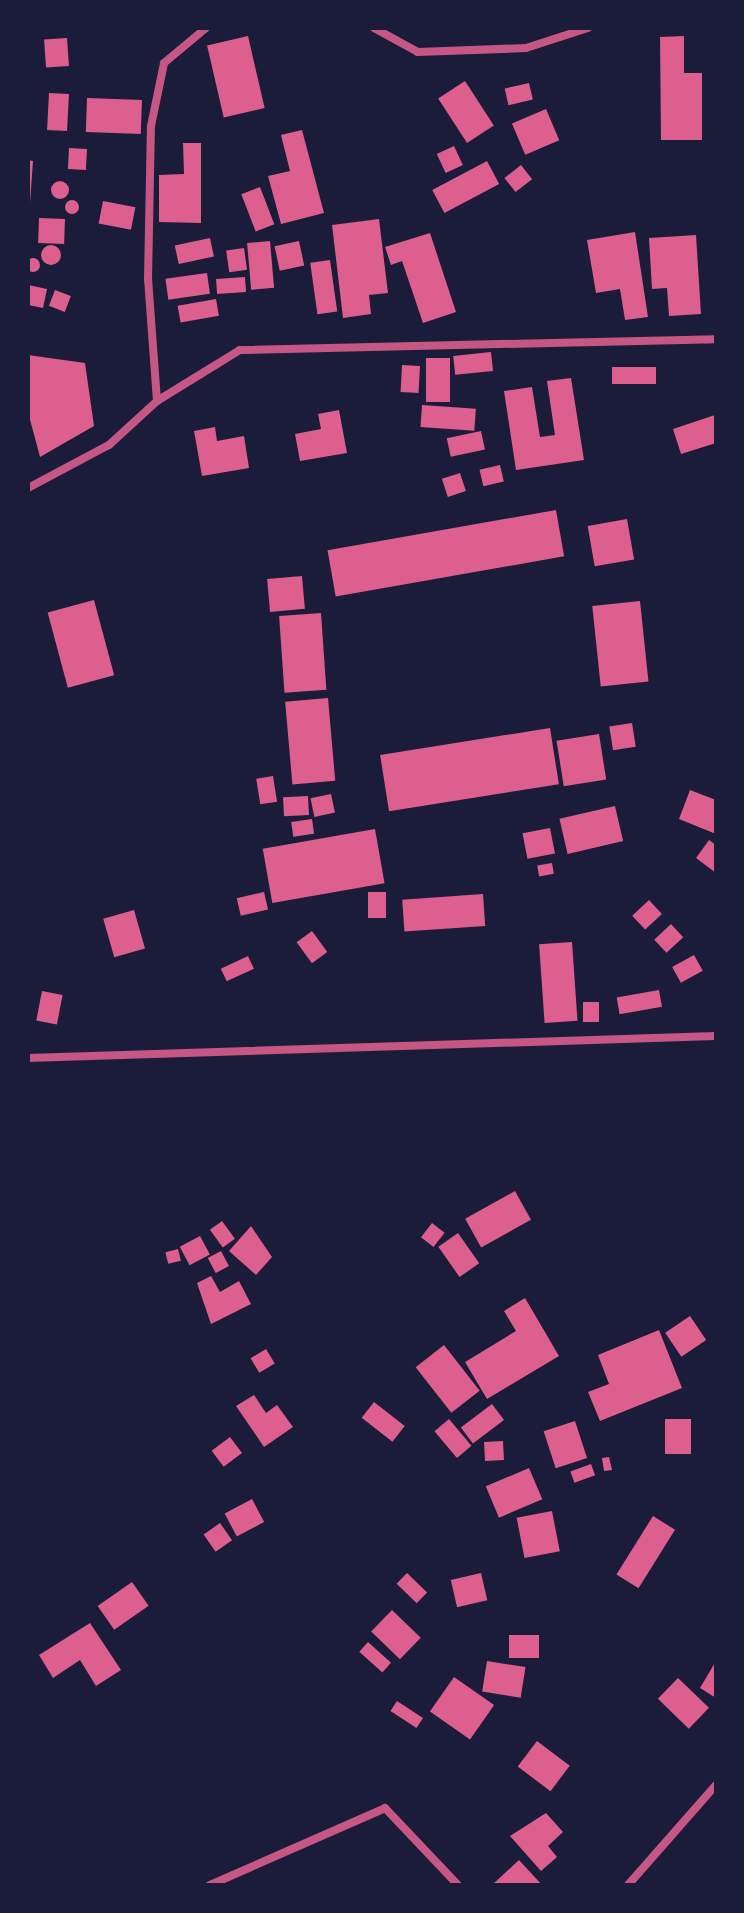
<!DOCTYPE html>
<style>
body{margin:0}
#map{position:relative;width:744px;height:1913px;overflow:hidden;background:#1b1b3a;font-family:"Source Sans 3",sans-serif}
div>[style]{position:absolute}
.building>*{inset:0;background:#dd5f8e;transform-origin:0 0}
.round{border-radius:50%}
.minor>*{height:8px;margin:-4px;padding:0 4px;transform-origin:4px;border-radius:4px;background:#c65784}
span{translate:-50% -50%;white-space:nowrap;text-align:center;line-height:1.15;-webkit-text-stroke:6px #1b1b3a;paint-order:stroke}
.frame{position:absolute;inset:0;border:30px solid #1b1b3a;pointer-events:none}
</style>
<div id="map">
<div class="building">
<i style="left:248px;top:36px;width:74px;height:42px;rotate:77deg"></i>
<i style="clip-path:polygon(684px 36px,684px 73px,702px 73px,702px 140px,661px 140px,660px 37px)"></i>
<i style="left:67px;top:38px;width:28px;height:23px;rotate:86deg"></i>
<i style="left:465px;top:81px;width:53px;height:32px;rotate:57deg"></i>
<i style="left:529px;top:83px;width:17px;height:25px;rotate:77deg"></i>
<i style="left:49px;top:93px;width:20px;height:37px;rotate:3deg"></i>
<i style="left:87px;top:98px;width:55px;height:34px;rotate:2deg"></i>
<i style="left:546px;top:109px;width:34px;height:37px;rotate:67deg"></i>
<i style="clip-path:polygon(302px 130px,324px 213px,281px 224px,268px 176px,290px 171px,281px 135px)"></i>
<i style="clip-path:polygon(183px 143px,201px 143px,201px 223px,159px 222px,159px 175px,184px 174px)"></i>
<i style="left:454px;top:146px;width:21px;height:19px;rotate:65deg"></i>
<i style="left:69px;top:148px;width:18px;height:21px;rotate:3deg"></i>
<i style="clip-path:polygon(28px 160px,33px 161px,30px 203px,28px 203px)"></i>
<i style="left:487px;top:161px;width:26px;height:62px;rotate:62deg"></i>
<i style="left:521px;top:165px;width:18px;height:21px;rotate:52deg"></i>
<i class="round" style="left:51px;top:181px;width:18px;height:18px"></i>
<i style="left:260px;top:187px;width:40px;height:20px;rotate:69deg"></i>
<i class="round" style="left:65px;top:200px;width:14px;height:14px"></i>
<i style="left:103px;top:201px;width:33px;height:23px;rotate:11deg"></i>
<i style="left:39px;top:218px;width:26px;height:25px;rotate:2deg"></i>
<i style="clip-path:polygon(379px 219px,388px 293px,369px 295px,371px 314px,343px 318px,332px 225px)"></i>
<i style="clip-path:polygon(635px 232px,648px 317px,625px 320px,620px 289px,596px 293px,587px 240px)"></i>
<i style="clip-path:polygon(430px 233px,456px 312px,423px 323px,402px 261px,391px 265px,385px 247px)"></i>
<i style="clip-path:polygon(696px 235px,701px 314px,669px 316px,667px 288px,652px 289px,649px 238px)"></i>
<i style="left:210px;top:238px;width:19px;height:36px;rotate:78deg"></i>
<i style="left:270px;top:241px;width:47px;height:23px;rotate:85deg"></i>
<i style="left:299px;top:241px;width:25px;height:25px;rotate:78deg"></i>
<i class="round" style="left:41px;top:245px;width:20px;height:20px"></i>
<i style="left:244px;top:248px;width:22px;height:18px;rotate:82deg"></i>
<i class="round" style="left:26px;top:258px;width:14px;height:14px"></i>
<i style="left:330px;top:260px;width:52px;height:20px;rotate:82deg"></i>
<i style="left:207px;top:273px;width:21px;height:42px;rotate:82deg"></i>
<i style="left:245px;top:277px;width:15px;height:29px;rotate:86deg"></i>
<i style="clip-path:polygon(28px 285px,47px 289px,43px 308px,28px 305px)"></i>
<i style="left:55px;top:290px;width:17px;height:17px;rotate:21deg"></i>
<i style="left:216px;top:299px;width:17px;height:39px;rotate:80deg"></i>
<i style="left:491px;top:352px;width:19px;height:38px;rotate:84deg"></i>
<i style="clip-path:polygon(28px 355px,85px 363px,94px 426px,40px 457px,28px 412px)"></i>
<i style="left:426px;top:358px;width:24px;height:44px"></i>
<i style="left:402px;top:365px;width:18px;height:27px;rotate:3deg"></i>
<i style="left:612px;top:367px;width:44px;height:17px"></i>
<i style="clip-path:polygon(571px 378px,584px 460px,516px 470px,504px 391px,532px 387px,540px 437px,555px 435px,547px 381px)"></i>
<i style="left:422px;top:405px;width:54px;height:22px;rotate:4deg"></i>
<i style="clip-path:polygon(339px 410px,347px 453px,300px 461px,295px 434px,321px 429px,318px 414px)"></i>
<i style="clip-path:polygon(715px 415px,716px 443px,681px 454px,673px 429px)"></i>
<i style="clip-path:polygon(215px 427px,217px 441px,244px 436px,249px 468px,202px 476px,194px 431px)"></i>
<i style="left:481px;top:431px;width:19px;height:35px;rotate:78deg"></i>
<i style="left:500px;top:465px;width:17px;height:21px;rotate:77deg"></i>
<i style="left:460px;top:473px;width:19px;height:19px;rotate:72deg"></i>
<i style="left:556px;top:510px;width:47px;height:232px;rotate:80deg"></i>
<i style="left:627px;top:519px;width:41px;height:40px;rotate:80deg"></i>
<i style="left:302px;top:576px;width:33px;height:35px;rotate:85deg"></i>
<i style="left:94px;top:600px;width:78px;height:48px;rotate:75deg"></i>
<i style="left:640px;top:601px;width:81px;height:48px;rotate:84deg"></i>
<i style="left:321px;top:613px;width:77px;height:42px;rotate:86deg"></i>
<i style="left:328px;top:698px;width:83px;height:43px;rotate:85deg"></i>
<i style="left:632px;top:723px;width:24px;height:23px;rotate:81deg"></i>
<i style="left:550px;top:728px;width:57px;height:172px;rotate:81deg"></i>
<i style="left:599px;top:734px;width:46px;height:43px;rotate:81deg"></i>
<i style="left:273px;top:776px;width:26px;height:17px;rotate:81deg"></i>
<i style="clip-path:polygon(690px 790px,716px 800px,716px 834px,679px 819px)"></i>
<i style="left:331px;top:794px;width:19px;height:21px;rotate:78deg"></i>
<i style="left:308px;top:796px;width:19px;height:25px;rotate:87deg"></i>
<i style="left:615px;top:806px;width:36px;height:57px;rotate:77deg"></i>
<i style="left:312px;top:819px;width:15px;height:21px;rotate:82deg"></i>
<i style="left:550px;top:828px;width:26px;height:28px;rotate:79deg"></i>
<i style="left:375px;top:829px;width:55px;height:114px;rotate:80deg"></i>
<i style="clip-path:polygon(709px 840px,716px 845px,716px 873px,696px 858px)"></i>
<i style="left:552px;top:863px;width:11px;height:15px;rotate:80deg"></i>
<i style="left:264px;top:892px;width:18px;height:28px;rotate:77deg"></i>
<i style="left:368px;top:892px;width:18px;height:26px"></i>
<i style="left:483px;top:894px;width:32px;height:81px;rotate:86deg"></i>
<i style="left:649px;top:900px;width:19px;height:23px;rotate:47deg"></i>
<i style="left:134px;top:910px;width:40px;height:32px;rotate:74deg"></i>
<i style="left:671px;top:924px;width:18px;height:23px;rotate:47deg"></i>
<i style="left:312px;top:931px;width:26px;height:19px;rotate:54deg"></i>
<i style="left:572px;top:942px;width:79px;height:33px;rotate:86deg"></i>
<i style="left:694px;top:955px;width:18px;height:25px;rotate:61deg"></i>
<i style="left:248px;top:956px;width:14px;height:30px;rotate:65deg"></i>
<i style="left:659px;top:990px;width:17px;height:43px;rotate:80deg"></i>
<i style="left:42px;top:991px;width:21px;height:30px;rotate:11deg"></i>
<i style="left:583px;top:1002px;width:16px;height:20px"></i>
<i style="left:515px;top:1191px;width:33px;height:57px;rotate:61deg"></i>
<i style="left:222px;top:1221px;width:22px;height:15px;rotate:54deg"></i>
<i style="left:432px;top:1223px;width:16px;height:18px;rotate:38deg"></i>
<i style="clip-path:polygon(251px 1226px,272px 1257px,256px 1275px,229px 1251px)"></i>
<i style="left:458px;top:1233px;width:37px;height:24px;rotate:55deg"></i>
<i style="left:200px;top:1236px;width:21px;height:23px;rotate:62deg"></i>
<i style="left:178px;top:1249px;width:12px;height:13px;rotate:76deg"></i>
<i style="left:221px;top:1251px;width:17px;height:15px;rotate:62deg"></i>
<i style="clip-path:polygon(211px 1276px,220px 1292px,239px 1281px,251px 1304px,211px 1324px,197px 1283px)"></i>
<i style="clip-path:polygon(525px 1298px,559px 1356px,487px 1399px,465px 1362px,516px 1331px,504px 1311px)"></i>
<i style="left:690px;top:1316px;width:29px;height:30px;rotate:56deg"></i>
<i style="clip-path:polygon(659px 1330px,682px 1388px,600px 1421px,588px 1392px,609px 1384px,598px 1355px)"></i>
<i style="left:444px;top:1345px;width:58px;height:36px;rotate:52deg"></i>
<i style="left:266px;top:1349px;width:17px;height:18px;rotate:59deg"></i>
<i style="clip-path:polygon(254px 1395px,266px 1413px,277px 1405px,293px 1427px,264px 1447px,236px 1406px)"></i>
<i style="left:374px;top:1402px;width:39px;height:20px;rotate:38deg"></i>
<i style="left:492px;top:1404px;width:20px;height:39px;rotate:53deg"></i>
<i style="left:449px;top:1419px;width:35px;height:19px;rotate:50deg"></i>
<i style="left:665px;top:1419px;width:26px;height:35px"></i>
<i style="left:575px;top:1421px;width:39px;height:33px;rotate:72deg"></i>
<i style="left:230px;top:1437px;width:20px;height:23px;rotate:53deg"></i>
<i style="left:503px;top:1441px;width:19px;height:19px;rotate:87deg"></i>
<i style="clip-path:polygon(609px 1457px,612px 1470px,604px 1471px,602px 1458px)"></i>
<i style="left:591px;top:1464px;width:12px;height:22px;rotate:70deg"></i>
<i style="left:529px;top:1468px;width:34px;height:47px;rotate:67deg"></i>
<i style="left:252px;top:1499px;width:26px;height:31px;rotate:62deg"></i>
<i style="left:552px;top:1511px;width:41px;height:36px;rotate:79deg"></i>
<i style="left:653px;top:1516px;width:26px;height:69px;rotate:32deg"></i>
<i style="left:220px;top:1523px;width:21px;height:20px;rotate:55deg"></i>
<i style="left:407px;top:1573px;width:28px;height:15px;rotate:44deg"></i>
<i style="left:481px;top:1573px;width:28px;height:31px;rotate:77deg"></i>
<i style="left:132px;top:1582px;width:29px;height:42px;rotate:55deg"></i>
<i style="left:392px;top:1610px;width:40px;height:30px;rotate:44deg"></i>
<i style="clip-path:polygon(90px 1623px,121px 1670px,96px 1686px,80px 1660px,53px 1678px,39px 1655px)"></i>
<i style="left:539px;top:1635px;width:23px;height:30px;rotate:90deg"></i>
<i style="left:368px;top:1642px;width:31px;height:13px;rotate:42deg"></i>
<i style="left:487px;top:1661px;width:39px;height:31px;rotate:9deg"></i>
<i style="clip-path:polygon(716px 1661px,716px 1698px,700px 1688px)"></i>
<i style="left:454px;top:1677px;width:49px;height:42px;rotate:35deg"></i>
<i style="left:678px;top:1678px;width:43px;height:29px;rotate:44deg"></i>
<i style="left:397px;top:1701px;width:31px;height:12px;rotate:33deg"></i>
<i style="left:537px;top:1741px;width:41px;height:32px;rotate:37deg"></i>
<i style="clip-path:polygon(546px 1813px,563px 1832px,548px 1846px,557px 1857px,541px 1871px,510px 1836px)"></i>
<i style="clip-path:polygon(519px 1860px,542px 1885px,492px 1885px)"></i>
</div>
<div class="minor">
<i style="left:374px;top:28px;width:50px;rotate:28.6deg"></i>
<i style="left:418px;top:52px;width:108px;rotate:-2.1deg"></i>
<i style="left:526px;top:48px;width:65px;rotate:-17.9deg"></i>
<i style="left:157px;top:401px;width:97px;rotate:-31.6deg"></i>
<i style="left:240px;top:350px;width:476px;rotate:-1.3deg"></i>
<i style="left:28px;top:488px;width:92px;rotate:-28deg"></i>
<i style="left:109px;top:445px;width:65px;rotate:-42.5deg"></i>
<i style="left:157px;top:401px;width:122px;rotate:-94.2deg"></i>
<i style="left:148px;top:279px;width:153px;rotate:-88.9deg"></i>
<i style="left:151px;top:126px;width:64px;rotate:-78.3deg"></i>
<i style="left:164px;top:63px;width:55px;rotate:-39.8deg"></i>
<i style="left:28px;top:1058px;width:688px;rotate:-1.83deg"></i>
<i style="left:210px;top:1885px;width:191px;rotate:-23.7deg"></i>
<i style="left:385px;top:1808px;width:106px;rotate:46.5deg"></i>
<i style="left:628px;top:1885px;width:133px;rotate:-48.7deg"></i>
</div>
<div class="frame"></div>
</div>
